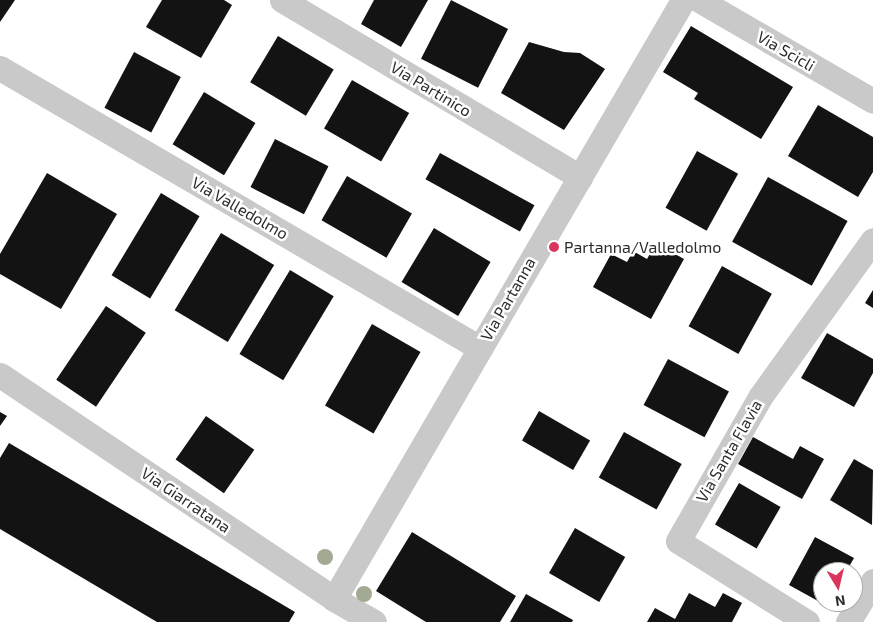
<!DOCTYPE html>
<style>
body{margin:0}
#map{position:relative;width:873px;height:622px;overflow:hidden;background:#fff;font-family:"Exo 2",sans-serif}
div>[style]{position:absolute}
.building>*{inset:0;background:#131313;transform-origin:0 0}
.minor>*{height:25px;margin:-12.5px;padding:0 12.5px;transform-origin:12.5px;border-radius:12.5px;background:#c9c9c9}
.trees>*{width:16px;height:16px;margin:-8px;border-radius:50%;background:#a2aa94}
.dots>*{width:14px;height:14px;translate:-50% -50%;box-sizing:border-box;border:2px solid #fff;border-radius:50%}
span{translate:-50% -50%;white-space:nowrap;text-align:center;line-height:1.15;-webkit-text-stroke:5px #fff;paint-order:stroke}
.street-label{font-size:16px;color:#2c2c2c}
.poi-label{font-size:16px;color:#2c2c2c}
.left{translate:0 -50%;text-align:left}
.north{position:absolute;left:813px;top:562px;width:50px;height:50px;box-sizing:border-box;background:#fff;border:1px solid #ababab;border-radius:50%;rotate:171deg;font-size:14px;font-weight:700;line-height:20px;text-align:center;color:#2c2c2c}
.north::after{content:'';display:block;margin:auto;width:18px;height:22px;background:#db355d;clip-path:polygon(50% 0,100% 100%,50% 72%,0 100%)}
</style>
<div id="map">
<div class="building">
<i style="clip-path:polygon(0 0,15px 0,0 22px)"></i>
<i style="clip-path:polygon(162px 0,224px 0,232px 5px,201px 58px,146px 27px)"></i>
<i style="clip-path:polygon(374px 0,428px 0,401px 47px,361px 24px)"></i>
<i style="left:451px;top:0;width:64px;height:66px;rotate:27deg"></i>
<i style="clip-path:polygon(691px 26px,793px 87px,761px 139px,694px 99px,698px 93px,663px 72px)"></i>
<i style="left:278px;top:36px;width:65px;height:54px;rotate:31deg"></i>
<i style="clip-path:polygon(529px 42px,564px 52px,580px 53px,605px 69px,564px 130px,501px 93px)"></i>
<i style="left:134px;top:52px;width:53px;height:63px;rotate:28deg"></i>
<i style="left:352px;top:80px;width:66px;height:56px;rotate:30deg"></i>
<i style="left:204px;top:92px;width:60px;height:61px;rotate:31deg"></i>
<i style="clip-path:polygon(818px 105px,873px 137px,873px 172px,858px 197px,788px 156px)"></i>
<i style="left:275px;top:139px;width:60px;height:54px;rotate:27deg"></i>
<i style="left:697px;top:151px;width:47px;height:65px;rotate:29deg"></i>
<i style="left:440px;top:153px;width:108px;height:30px;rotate:29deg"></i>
<i style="clip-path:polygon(47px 173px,117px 214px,61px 309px,0 274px,0 254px)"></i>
<i style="left:347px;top:176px;width:75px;height:51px;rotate:30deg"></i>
<i style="left:768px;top:177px;width:91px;height:74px;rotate:29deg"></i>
<i style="left:161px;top:193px;width:45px;height:96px;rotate:31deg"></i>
<i style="left:434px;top:228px;width:66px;height:63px;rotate:31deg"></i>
<i style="left:221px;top:233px;width:62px;height:90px;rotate:31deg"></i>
<i style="clip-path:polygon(656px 243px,684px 259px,651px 319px,593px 287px,611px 254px,627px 262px,633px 251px,647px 259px)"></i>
<i style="left:722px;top:266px;width:57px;height:69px;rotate:29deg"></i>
<i style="left:290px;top:270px;width:51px;height:98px;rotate:31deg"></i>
<i style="clip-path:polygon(873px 290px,873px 308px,865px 303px)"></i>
<i style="left:106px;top:306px;width:48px;height:89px;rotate:34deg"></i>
<i style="left:372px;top:324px;width:56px;height:94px;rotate:30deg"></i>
<i style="clip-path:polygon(827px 333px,873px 359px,873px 373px,854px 407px,801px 378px)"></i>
<i style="left:668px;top:359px;width:69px;height:52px;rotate:28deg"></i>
<i style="left:539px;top:411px;width:59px;height:34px;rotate:30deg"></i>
<i style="clip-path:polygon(0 412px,7px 416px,0 426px)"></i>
<i style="left:206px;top:416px;width:59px;height:53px;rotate:35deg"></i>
<i style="left:624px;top:432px;width:66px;height:52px;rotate:29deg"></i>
<i style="clip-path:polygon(753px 437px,793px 459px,800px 446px,824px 459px,802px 499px,738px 464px)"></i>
<i style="clip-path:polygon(9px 443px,295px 612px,289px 622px,157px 622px,0 529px,0 458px)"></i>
<i style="clip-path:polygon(854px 459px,873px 470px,872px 525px,830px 500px)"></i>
<i style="left:739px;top:483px;width:48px;height:48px;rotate:30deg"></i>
<i style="left:575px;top:528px;width:58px;height:52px;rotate:30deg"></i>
<i style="clip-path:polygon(412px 532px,516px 596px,500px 622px,426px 622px,376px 591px)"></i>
<i style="clip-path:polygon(815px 537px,854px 558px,846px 572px,823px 572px,823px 602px,830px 602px,827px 606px,789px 585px)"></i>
<i style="clip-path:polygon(689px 593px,715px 607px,723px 593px,742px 603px,732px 622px,647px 622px,655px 608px,675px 619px)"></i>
<i style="clip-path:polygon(526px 594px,573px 620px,572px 622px,510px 622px)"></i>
</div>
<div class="minor">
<i style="left:282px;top:0;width:347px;rotate:30.7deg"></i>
<i style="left:699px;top:0;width:201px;rotate:30.1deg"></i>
<i style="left:0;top:68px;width:556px;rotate:30.26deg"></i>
<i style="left:0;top:375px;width:402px;rotate:33.8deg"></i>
<i style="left:334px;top:599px;width:46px;rotate:29.9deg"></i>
<i style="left:334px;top:599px;width:693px;rotate:-59.77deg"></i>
<i style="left:807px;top:622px;width:152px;rotate:-147.9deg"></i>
<i style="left:678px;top:541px;width:166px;rotate:-60.3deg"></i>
<i style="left:760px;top:397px;width:193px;rotate:-54.3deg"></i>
<i style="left:848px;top:622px;width:48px;rotate:-58.6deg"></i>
</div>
<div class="trees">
<i style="left:325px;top:557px"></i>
<i style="left:364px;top:594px"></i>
</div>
<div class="dots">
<i style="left:554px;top:247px;background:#db355d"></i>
</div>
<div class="street-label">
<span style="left:786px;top:51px;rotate:30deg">Via Scicli</span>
<span style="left:431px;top:89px;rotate:31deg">Via Partinico</span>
<span style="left:240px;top:208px;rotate:30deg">Via Valledolmo</span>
<span style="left:508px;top:299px;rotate:-60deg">Via Partanna</span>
<span style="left:729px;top:451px;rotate:-60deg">Via Santa Flavia</span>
<span style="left:186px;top:500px;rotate:34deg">Via Giarratana</span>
</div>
<div class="poi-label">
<span class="left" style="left:564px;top:247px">Partanna/Valledolmo</span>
</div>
<div class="north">N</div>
</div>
